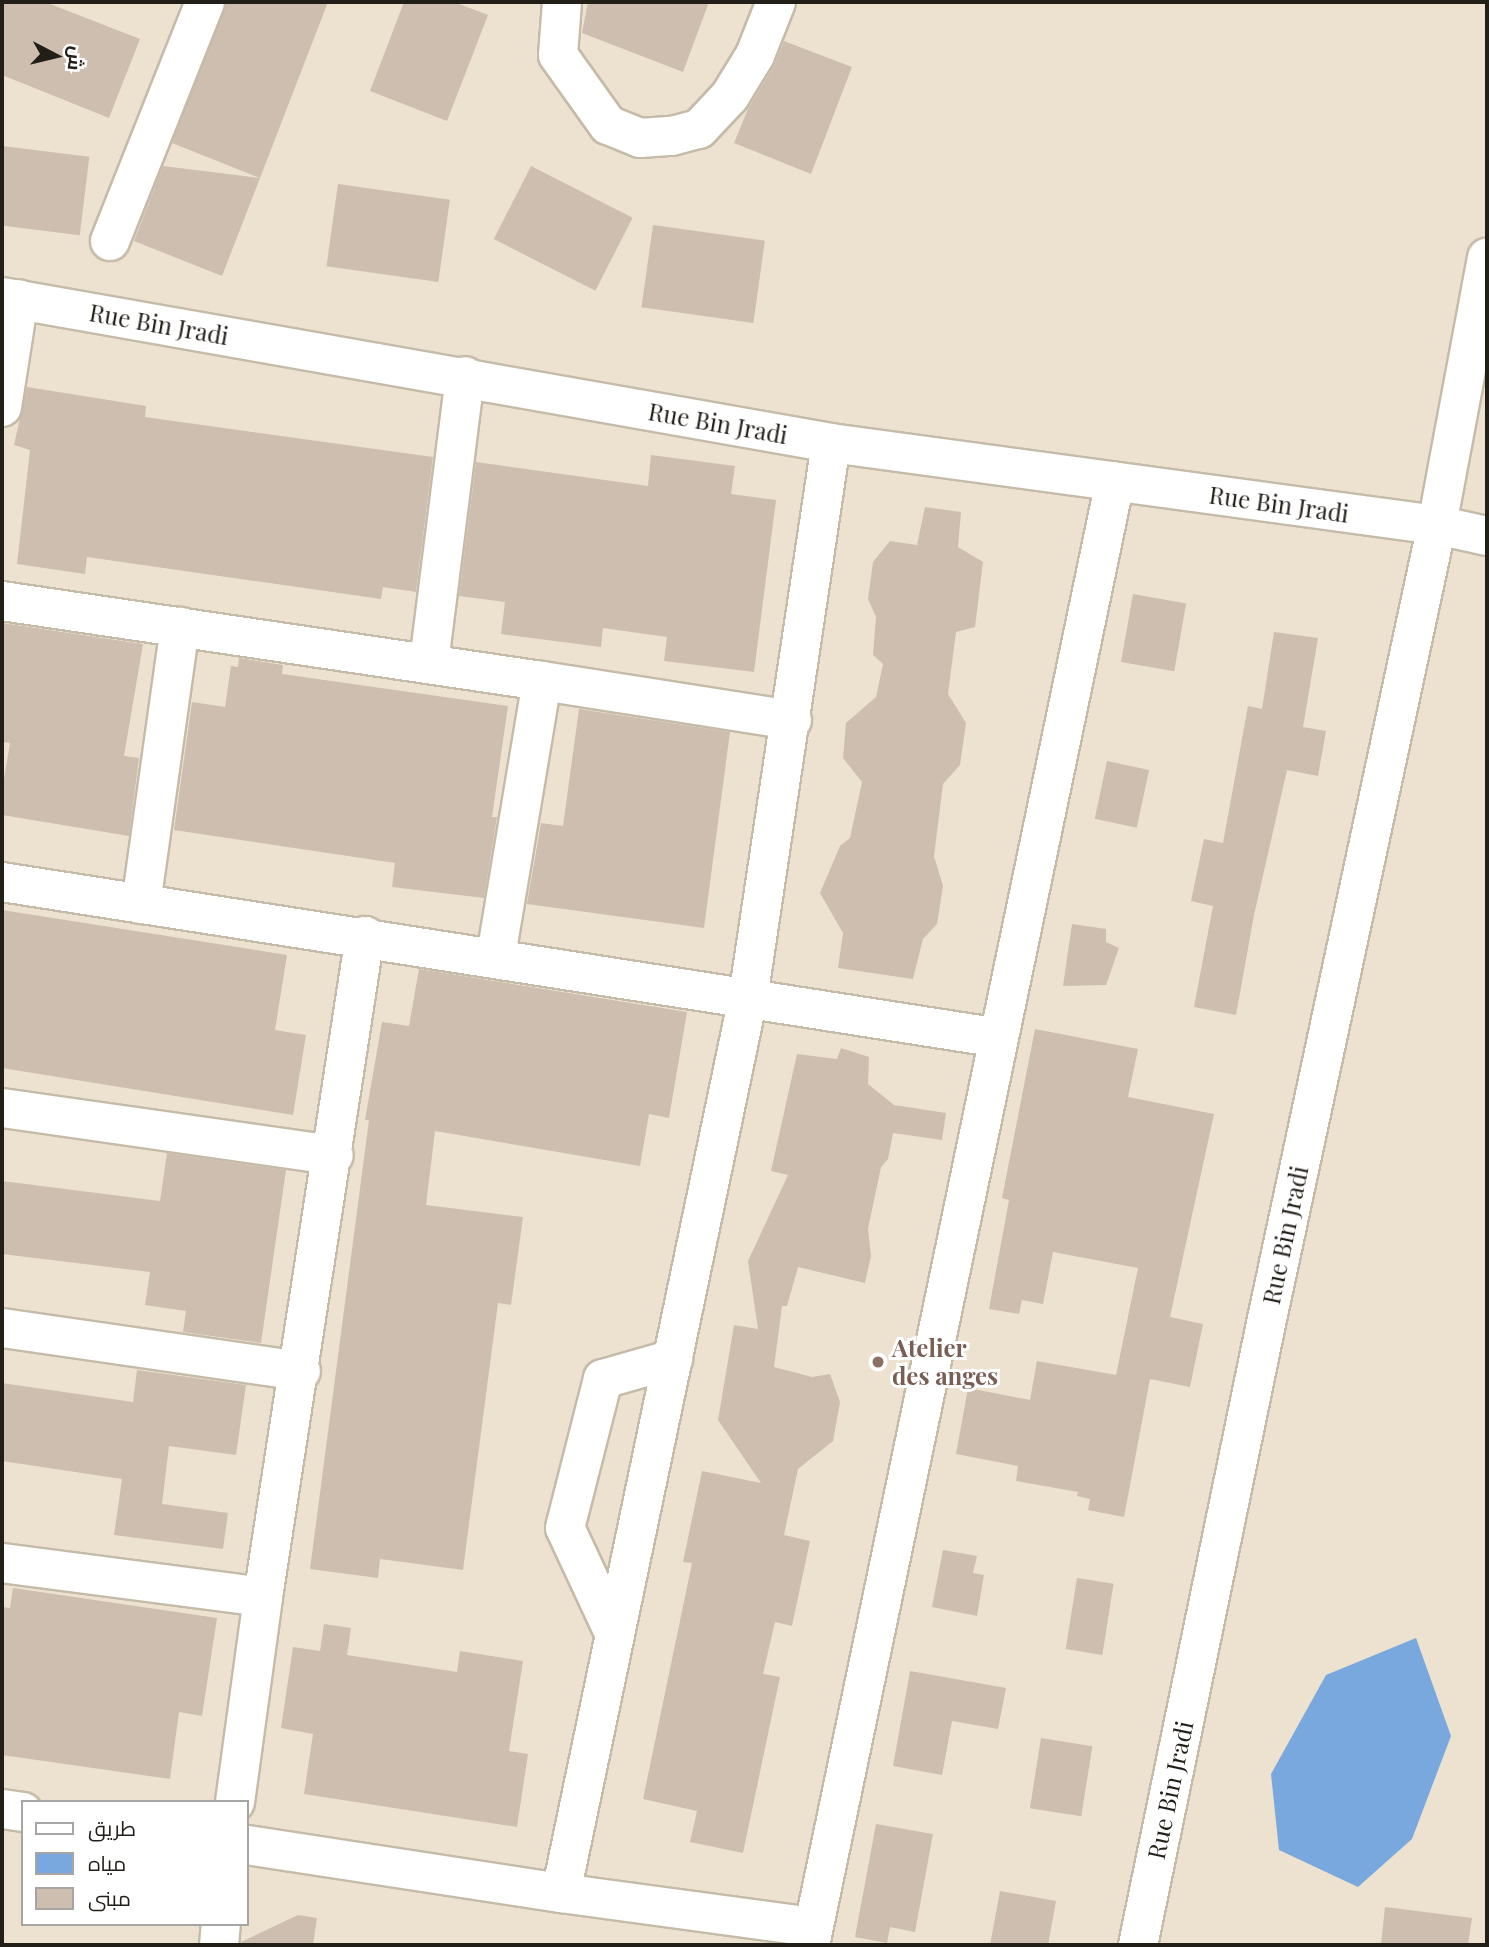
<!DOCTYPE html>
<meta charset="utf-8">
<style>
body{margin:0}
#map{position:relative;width:1489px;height:1947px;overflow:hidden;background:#ece2cf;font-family:"Playfair Display",Cairo,serif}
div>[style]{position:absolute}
.water>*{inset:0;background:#79a8df}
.building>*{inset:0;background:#cebeaf;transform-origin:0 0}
.roads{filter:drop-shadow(2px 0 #c5bba9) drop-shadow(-2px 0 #c5bba9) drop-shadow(0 2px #c5bba9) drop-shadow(0 -2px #c5bba9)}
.minor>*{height:38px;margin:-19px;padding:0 19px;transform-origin:19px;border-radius:19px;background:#fff}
.dots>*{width:19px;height:19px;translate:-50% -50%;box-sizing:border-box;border:4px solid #fff;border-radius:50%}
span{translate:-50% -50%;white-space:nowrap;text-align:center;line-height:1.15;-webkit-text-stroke:6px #fff;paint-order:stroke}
.street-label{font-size:24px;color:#221e18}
.education-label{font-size:24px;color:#785e54;font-weight:700}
.left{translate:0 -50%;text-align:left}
.frame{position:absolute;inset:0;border:4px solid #221e18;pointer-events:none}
.legend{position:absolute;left:21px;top:1800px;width:228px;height:126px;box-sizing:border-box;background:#fff;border:2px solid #a7a5a3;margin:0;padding:9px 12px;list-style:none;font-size:21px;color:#221e18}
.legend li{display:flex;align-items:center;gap:14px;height:35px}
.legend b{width:35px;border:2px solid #a7a5a3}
.north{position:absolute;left:21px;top:21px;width:70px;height:70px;-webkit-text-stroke:5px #fff;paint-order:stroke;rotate:97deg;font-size:19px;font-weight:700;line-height:28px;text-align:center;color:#221e18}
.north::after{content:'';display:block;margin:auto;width:24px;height:32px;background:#221e18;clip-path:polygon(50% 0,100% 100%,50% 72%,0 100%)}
</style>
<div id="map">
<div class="water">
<i style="clip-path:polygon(1416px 1638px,1451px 1736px,1412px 1839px,1358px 1887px,1279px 1850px,1271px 1774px,1326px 1675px)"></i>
</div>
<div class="building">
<i style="clip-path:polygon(2px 2px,45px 2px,140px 39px,109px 118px,2px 75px)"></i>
<i style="clip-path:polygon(226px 2px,328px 2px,260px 178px,172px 143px)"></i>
<i style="clip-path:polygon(404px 2px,454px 2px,488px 15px,447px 121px,370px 91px)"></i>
<i style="clip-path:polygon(588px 2px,709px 2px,683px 72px,582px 33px)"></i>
<i style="clip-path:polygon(784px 41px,852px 67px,811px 174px,734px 143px,748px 109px,774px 66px)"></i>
<i style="left:2px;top:146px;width:88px;height:79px;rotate:7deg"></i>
<i style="clip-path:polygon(163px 166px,260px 178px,222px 276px,134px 241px)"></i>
<i style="left:531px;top:166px;width:114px;height:82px;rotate:27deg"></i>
<i style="left:338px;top:184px;width:113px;height:83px;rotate:8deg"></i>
<i style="left:653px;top:225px;width:113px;height:83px;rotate:8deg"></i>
<i style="clip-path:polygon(27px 387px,146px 406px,145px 417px,433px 457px,416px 592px,383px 587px,381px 599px,87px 557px,85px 574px,17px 564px,30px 450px,14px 445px)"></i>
<i style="clip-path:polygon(651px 455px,735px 466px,731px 494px,776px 500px,754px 672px,664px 661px,667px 637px,603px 628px,601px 647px,501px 634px,505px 602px,459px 596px,476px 462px,648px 486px)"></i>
<i style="clip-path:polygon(925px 507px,961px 512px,958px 547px,983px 562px,975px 627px,956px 632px,948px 694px,966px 723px,960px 765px,943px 784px,934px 856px,943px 886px,937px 924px,923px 939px,913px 979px,838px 968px,843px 933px,820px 893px,840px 846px,850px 838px,862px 782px,843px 758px,846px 723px,876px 697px,883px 664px,873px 655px,876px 617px,868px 599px,873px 562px,890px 541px,917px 545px)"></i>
<i style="left:1133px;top:594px;width:54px;height:69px;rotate:10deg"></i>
<i style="clip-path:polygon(2px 623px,143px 644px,124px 756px,139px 758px,129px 836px,2px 815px,2px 791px,10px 743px,2px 742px)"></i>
<i style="clip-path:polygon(1274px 632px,1318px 638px,1303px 727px,1326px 731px,1318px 776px,1287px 770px,1254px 915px,1236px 1015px,1194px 1007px,1213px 906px,1191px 901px,1204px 839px,1223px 843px,1248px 706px,1262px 709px)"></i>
<i style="clip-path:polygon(239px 658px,283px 665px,282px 674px,508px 706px,492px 817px,497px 817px,484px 898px,392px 887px,395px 863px,174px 830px,192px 702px,225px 707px,231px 666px,238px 667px)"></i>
<i style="clip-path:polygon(579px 709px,730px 732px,704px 928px,527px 904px,541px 823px,563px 826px)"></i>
<i style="left:1107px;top:761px;width:43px;height:59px;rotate:12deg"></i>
<i style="clip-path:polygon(2px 910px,287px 955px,275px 1030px,306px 1035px,293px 1115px,2px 1068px)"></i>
<i style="clip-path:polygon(1072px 924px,1106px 929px,1106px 942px,1119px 948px,1106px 985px,1063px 986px)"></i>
<i style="clip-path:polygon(419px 969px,687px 1012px,669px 1118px,649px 1114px,640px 1166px,435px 1131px,426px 1205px,523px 1217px,511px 1305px,498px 1303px,463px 1570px,380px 1559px,378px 1578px,310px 1569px,369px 1120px,365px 1120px,382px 1022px,409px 1026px)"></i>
<i style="clip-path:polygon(1035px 1029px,1138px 1049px,1128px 1097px,1214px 1114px,1170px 1317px,1203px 1324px,1190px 1387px,1150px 1379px,1124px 1517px,1088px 1510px,1090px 1499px,1077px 1496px,1078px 1492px,1016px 1481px,1018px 1466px,956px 1454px,968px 1388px,1030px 1400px,1037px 1361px,1116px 1375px,1138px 1268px,1053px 1252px,1043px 1304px,1022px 1300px,1019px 1314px,989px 1309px,1009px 1200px,1002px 1198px)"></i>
<i style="clip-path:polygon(841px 1048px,869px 1057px,868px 1084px,894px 1105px,946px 1113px,942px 1140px,893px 1133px,888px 1159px,881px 1167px,868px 1229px,871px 1256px,865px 1283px,798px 1267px,787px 1306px,782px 1306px,774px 1367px,812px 1377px,830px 1374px,840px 1402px,833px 1441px,798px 1469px,784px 1535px,810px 1541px,792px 1626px,775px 1622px,763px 1674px,780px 1677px,743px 1853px,690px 1842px,697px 1811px,643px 1799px,692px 1563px,683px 1562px,702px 1471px,761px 1483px,718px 1420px,734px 1325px,758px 1329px,748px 1261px,788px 1175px,771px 1171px,797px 1054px,837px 1059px)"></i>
<i style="clip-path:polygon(167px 1153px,286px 1170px,261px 1343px,183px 1332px,186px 1311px,145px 1305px,150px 1272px,2px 1254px,2px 1181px,160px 1201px)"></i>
<i style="clip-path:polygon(137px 1370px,246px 1385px,236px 1455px,169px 1446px,162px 1504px,228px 1513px,223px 1549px,114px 1535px,122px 1479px,2px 1461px,2px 1383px,133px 1402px)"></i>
<i style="clip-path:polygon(943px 1550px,977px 1556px,973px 1573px,984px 1575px,977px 1616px,932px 1607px)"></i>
<i style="left:1077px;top:1578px;width:37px;height:72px;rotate:9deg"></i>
<i style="clip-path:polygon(13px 1588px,217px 1618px,202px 1716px,179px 1712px,170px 1779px,2px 1755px,2px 1607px,10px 1608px)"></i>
<i style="clip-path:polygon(324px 1624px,351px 1628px,347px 1655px,457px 1672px,460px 1651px,523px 1661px,509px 1751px,528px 1754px,517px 1827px,304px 1794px,313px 1734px,281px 1728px,293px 1647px,320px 1651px)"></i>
<i style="clip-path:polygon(910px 1671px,1006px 1688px,998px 1729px,952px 1721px,942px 1775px,893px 1766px)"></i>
<i style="left:1041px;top:1738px;width:52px;height:71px;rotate:9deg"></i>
<i style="clip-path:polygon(876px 1824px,933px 1834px,915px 1932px,890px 1927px,887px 1943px,855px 1937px)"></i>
<i style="clip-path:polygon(1000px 1891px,1056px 1901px,1048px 1945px,990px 1945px)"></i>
<i style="clip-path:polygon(1385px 1907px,1472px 1918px,1468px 1945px,1381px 1945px)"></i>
<i style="clip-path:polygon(298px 1915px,317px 1918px,313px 1945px,241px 1945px,241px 1942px)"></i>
</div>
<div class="roads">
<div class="minor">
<i style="left:562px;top:2px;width:53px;rotate:94.3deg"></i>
<i style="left:558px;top:55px;width:86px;rotate:54.5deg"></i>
<i style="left:608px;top:125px;width:35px;rotate:22deg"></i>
<i style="left:640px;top:138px;width:32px;rotate:-4deg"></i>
<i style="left:672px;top:136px;width:28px;rotate:-15deg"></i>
<i style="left:699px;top:129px;width:45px;rotate:-46.8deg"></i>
<i style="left:730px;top:96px;width:48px;rotate:-58.6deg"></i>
<i style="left:755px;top:55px;width:57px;rotate:-68.4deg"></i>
<i style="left:110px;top:241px;width:257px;rotate:-68.3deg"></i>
<i style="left:2px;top:297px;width:842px;rotate:9.99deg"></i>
<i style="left:831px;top:443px;width:612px;rotate:7.71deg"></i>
<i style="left:1437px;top:525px;width:51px;rotate:12.4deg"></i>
<i style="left:2px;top:407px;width:109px;rotate:-81.1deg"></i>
<i style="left:2px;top:601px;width:546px;rotate:8.43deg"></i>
<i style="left:542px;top:681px;width:280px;rotate:99.5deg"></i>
<i style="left:429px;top:662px;width:288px;rotate:-82.8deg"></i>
<i style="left:542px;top:681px;width:253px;rotate:8.9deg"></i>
<i style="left:2px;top:882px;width:1009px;rotate:8.89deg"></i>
<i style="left:141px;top:904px;width:280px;rotate:-82deg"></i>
<i style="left:2px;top:1108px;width:335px;rotate:8.1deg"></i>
<i style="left:2px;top:1328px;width:302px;rotate:8.2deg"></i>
<i style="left:2px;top:1563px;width:263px;rotate:7.4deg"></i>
<i style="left:615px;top:1635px;width:118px;rotate:-115deg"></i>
<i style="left:565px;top:1528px;width:154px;rotate:-75.7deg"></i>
<i style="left:603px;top:1379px;width:73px;rotate:-15.9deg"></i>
<i style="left:235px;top:1802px;width:207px;rotate:-82.2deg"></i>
<i style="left:263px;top:1597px;width:669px;rotate:-81.23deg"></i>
<i style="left:2px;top:1809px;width:21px;rotate:8deg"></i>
<i style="left:247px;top:1845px;width:318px;rotate:8.7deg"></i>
<i style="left:561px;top:1893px;width:254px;rotate:7.7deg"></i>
<i style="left:561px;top:1893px;width:914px;rotate:-78.2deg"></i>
<i style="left:748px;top:998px;width:561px;rotate:-81.49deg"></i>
<i style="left:219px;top:1945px;width:21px;rotate:-85deg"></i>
<i style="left:810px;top:1945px;width:1495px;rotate:-78.23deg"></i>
<i style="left:1138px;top:1945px;width:639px;rotate:-78.36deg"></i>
<i style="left:1267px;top:1319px;width:812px;rotate:-77.92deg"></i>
<i style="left:1437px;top:525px;width:272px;rotate:-79.4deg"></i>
</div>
</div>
<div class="dots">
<i style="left:878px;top:1362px;background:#8d6e63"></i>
</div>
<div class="street-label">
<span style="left:159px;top:324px;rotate:10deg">Rue Bin Jradi</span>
<span style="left:718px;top:423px;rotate:10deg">Rue Bin Jradi</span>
<span style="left:1279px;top:504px;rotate:8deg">Rue Bin Jradi</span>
<span style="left:1285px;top:1235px;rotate:-78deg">Rue Bin Jradi</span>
<span style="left:1170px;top:1790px;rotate:-78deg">Rue Bin Jradi</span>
</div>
<div class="education-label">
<span class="left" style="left:892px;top:1362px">Atelier<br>des anges</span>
</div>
<div class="frame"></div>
<ul class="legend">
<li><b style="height:9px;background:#fff"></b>طريق</li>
<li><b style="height:19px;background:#79a8df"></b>مياه</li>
<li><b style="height:19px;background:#cebeaf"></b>مبنى</li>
</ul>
<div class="north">ش</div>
</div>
